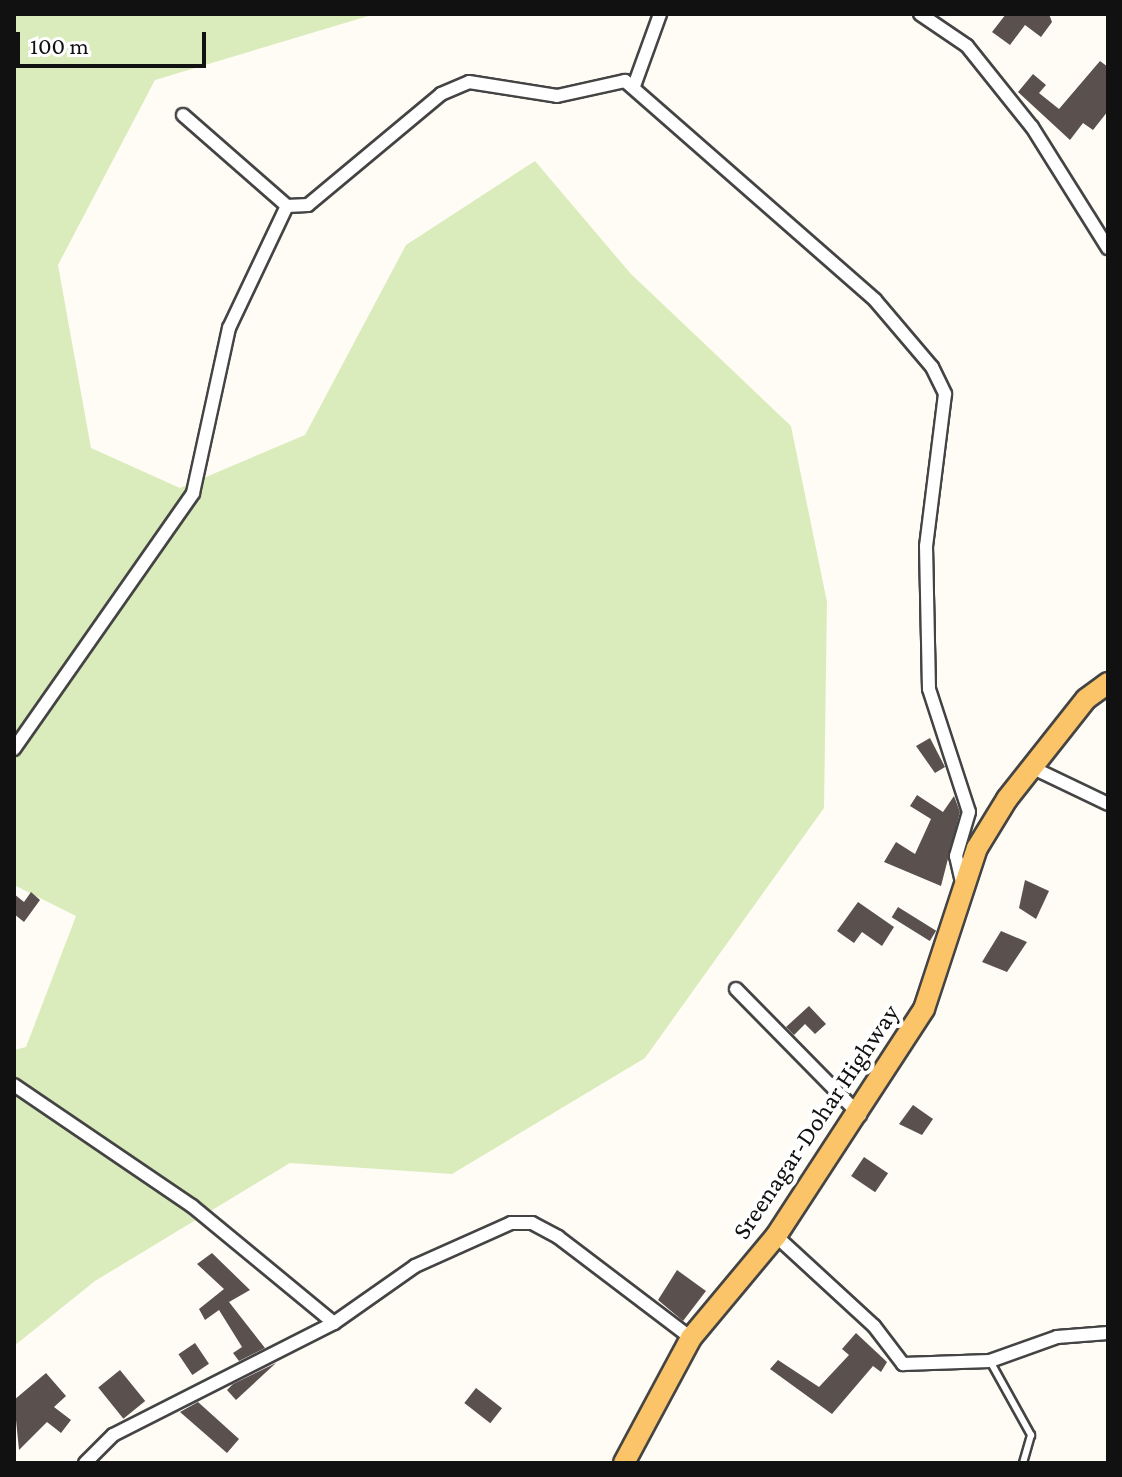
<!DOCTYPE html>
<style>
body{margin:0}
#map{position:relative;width:1122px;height:1477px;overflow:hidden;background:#fffcf5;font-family:"Crimson Pro",serif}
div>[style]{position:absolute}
.green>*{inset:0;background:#dbecbc}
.building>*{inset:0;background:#5a504d;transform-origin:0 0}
.roads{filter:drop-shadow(2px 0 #444) drop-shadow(-2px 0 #444) drop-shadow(0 2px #444) drop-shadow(0 -2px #444)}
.service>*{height:6px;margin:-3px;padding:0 3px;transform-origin:3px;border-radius:3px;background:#fff}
.minor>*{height:12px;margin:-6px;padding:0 6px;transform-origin:6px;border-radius:6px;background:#fff}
.primary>*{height:20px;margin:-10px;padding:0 10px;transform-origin:10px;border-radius:10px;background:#fbc468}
span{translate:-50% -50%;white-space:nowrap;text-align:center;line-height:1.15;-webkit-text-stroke:8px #fff;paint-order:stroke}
.street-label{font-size:26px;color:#111}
.frame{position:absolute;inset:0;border:16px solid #111;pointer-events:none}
.scale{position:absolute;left:16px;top:32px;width:190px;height:36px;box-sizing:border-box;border:4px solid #111;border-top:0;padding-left:10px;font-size:24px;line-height:28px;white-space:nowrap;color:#111;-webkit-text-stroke:6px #fff;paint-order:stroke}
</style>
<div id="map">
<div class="green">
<i style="clip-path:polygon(14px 14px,375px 14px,155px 80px,58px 265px,91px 448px,180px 488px,305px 435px,406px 245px,535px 161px,631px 274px,791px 426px,827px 602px,824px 808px,645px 1058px,452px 1174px,290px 1163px,95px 1281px,14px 1346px,14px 1050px,26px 1047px,76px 916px,14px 885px)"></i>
</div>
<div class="building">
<i style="clip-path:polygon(1006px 14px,1049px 14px,1052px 22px,1041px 37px,1025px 25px,1010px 45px,992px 32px)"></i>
<i style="clip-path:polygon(1100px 61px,1108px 67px,1108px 111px,1093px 130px,1083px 123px,1070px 140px,1018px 92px,1033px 74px,1046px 85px,1039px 93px,1059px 109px)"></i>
<i style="clip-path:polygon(930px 738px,945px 767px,935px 773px,916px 746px)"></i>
<i style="clip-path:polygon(917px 795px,943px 812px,954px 796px,960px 812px,941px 886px,884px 862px,896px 842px,915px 854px,931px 819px,910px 806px)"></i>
<i style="clip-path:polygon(1025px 880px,1049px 891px,1036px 919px,1019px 908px)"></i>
<i style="clip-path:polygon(31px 892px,40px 900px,24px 922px,14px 914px,14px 894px,24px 902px)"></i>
<i style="clip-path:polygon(858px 902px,894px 927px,882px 946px,862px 932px,854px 943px,837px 931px)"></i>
<i style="left:898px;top:907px;width:45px;height:12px;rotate:32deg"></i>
<i style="clip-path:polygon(1001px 931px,1027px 942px,1007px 972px,982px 962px)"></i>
<i style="clip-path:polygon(809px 1006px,826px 1024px,815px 1034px,805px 1024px,794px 1035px,786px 1027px)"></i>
<i style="clip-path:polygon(913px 1105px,933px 1119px,922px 1135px,899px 1124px)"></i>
<i style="left:864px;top:1157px;width:29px;height:23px;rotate:34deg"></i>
<i style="clip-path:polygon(212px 1253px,250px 1290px,229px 1302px,265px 1348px,239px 1361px,233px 1353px,242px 1347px,219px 1310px,205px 1320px,199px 1309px,224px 1289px,197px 1264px)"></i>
<i style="clip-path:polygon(677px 1270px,706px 1291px,683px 1321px,658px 1300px)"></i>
<i style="clip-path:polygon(856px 1333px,887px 1362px,881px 1372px,873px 1366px,832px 1414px,770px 1369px,778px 1360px,819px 1387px,849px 1355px,842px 1349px)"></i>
<i style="left:195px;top:1343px;width:25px;height:20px;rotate:56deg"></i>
<i style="clip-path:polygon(276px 1363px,236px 1400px,227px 1390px,233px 1384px)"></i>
<i style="left:120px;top:1370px;width:40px;height:28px;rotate:51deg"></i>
<i style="clip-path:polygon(46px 1373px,66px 1396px,54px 1407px,71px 1420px,61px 1433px,47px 1422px,19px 1450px,14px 1400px)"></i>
<i style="left:476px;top:1388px;width:33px;height:19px;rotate:38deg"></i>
<i style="clip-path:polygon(198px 1402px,239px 1439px,227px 1453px,180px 1412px)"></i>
</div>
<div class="roads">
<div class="service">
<i style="left:990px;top:1361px;width:85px;rotate:61deg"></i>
<i style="left:1031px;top:1435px;width:29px;rotate:106deg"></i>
</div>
<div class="minor">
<i style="left:920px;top:14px;width:57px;rotate:34.2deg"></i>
<i style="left:967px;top:46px;width:104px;rotate:51.3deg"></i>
<i style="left:1032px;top:127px;width:143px;rotate:57.9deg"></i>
<i style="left:634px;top:86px;width:77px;rotate:-70.1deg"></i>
<i style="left:183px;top:115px;width:138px;rotate:41.2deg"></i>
<i style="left:14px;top:749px;width:312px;rotate:-55deg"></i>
<i style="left:193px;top:493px;width:169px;rotate:-77.7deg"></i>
<i style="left:229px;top:328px;width:135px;rotate:-64.6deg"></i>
<i style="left:287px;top:206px;width:21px;rotate:-3deg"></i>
<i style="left:308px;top:205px;width:173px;rotate:-39.8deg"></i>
<i style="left:441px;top:94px;width:30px;rotate:-23deg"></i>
<i style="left:469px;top:82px;width:89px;rotate:9deg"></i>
<i style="left:557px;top:96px;width:70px;rotate:-12.4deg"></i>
<i style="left:625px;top:81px;width:332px;rotate:41.2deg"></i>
<i style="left:875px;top:300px;width:88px;rotate:49.6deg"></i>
<i style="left:932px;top:367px;width:30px;rotate:64deg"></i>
<i style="left:945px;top:394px;width:153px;rotate:97.1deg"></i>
<i style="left:926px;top:546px;width:143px;rotate:88.8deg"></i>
<i style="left:929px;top:689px;width:129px;rotate:72deg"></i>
<i style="left:969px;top:812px;width:46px;rotate:106.5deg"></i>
<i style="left:956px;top:856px;width:28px;rotate:77deg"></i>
<i style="left:1033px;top:768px;width:83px;rotate:25.6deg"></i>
<i style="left:736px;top:989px;width:177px;rotate:45.5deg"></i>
<i style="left:14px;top:1085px;width:215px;rotate:34.2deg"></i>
<i style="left:192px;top:1206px;width:184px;rotate:39.5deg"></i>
<i style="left:776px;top:1236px;width:133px;rotate:42.6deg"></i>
<i style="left:874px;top:1326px;width:48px;rotate:52.7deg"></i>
<i style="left:903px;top:1364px;width:87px;rotate:-2deg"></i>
<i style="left:990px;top:1361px;width:71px;rotate:-19.7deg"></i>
<i style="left:1057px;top:1337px;width:51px;rotate:-4.5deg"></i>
<i style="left:85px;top:1463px;width:40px;rotate:-45deg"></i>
<i style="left:113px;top:1435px;width:248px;rotate:-26.9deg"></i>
<i style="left:334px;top:1323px;width:99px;rotate:-35.1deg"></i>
<i style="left:415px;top:1266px;width:105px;rotate:-24.1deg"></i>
<i style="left:511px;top:1223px;width:21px"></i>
<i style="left:532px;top:1223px;width:30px;rotate:28deg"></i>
<i style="left:558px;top:1237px;width:167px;rotate:37.2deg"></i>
</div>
<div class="primary">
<i style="left:624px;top:1463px;width:142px;rotate:-61.8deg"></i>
<i style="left:691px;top:1338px;width:133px;rotate:-50.2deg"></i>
<i style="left:776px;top:1236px;width:271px;rotate:-56.9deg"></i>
<i style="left:924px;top:1009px;width:169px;rotate:-71.8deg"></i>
<i style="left:977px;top:848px;width:57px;rotate:-58.5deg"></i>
<i style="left:1007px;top:799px;width:127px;rotate:-51.7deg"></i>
<i style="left:1086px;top:699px;width:27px;rotate:-36deg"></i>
</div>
</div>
<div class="street-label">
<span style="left:816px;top:1122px;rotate:-56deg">Sreenagar-Dohar Highway</span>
</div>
<div class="frame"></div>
<div class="scale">100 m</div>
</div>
